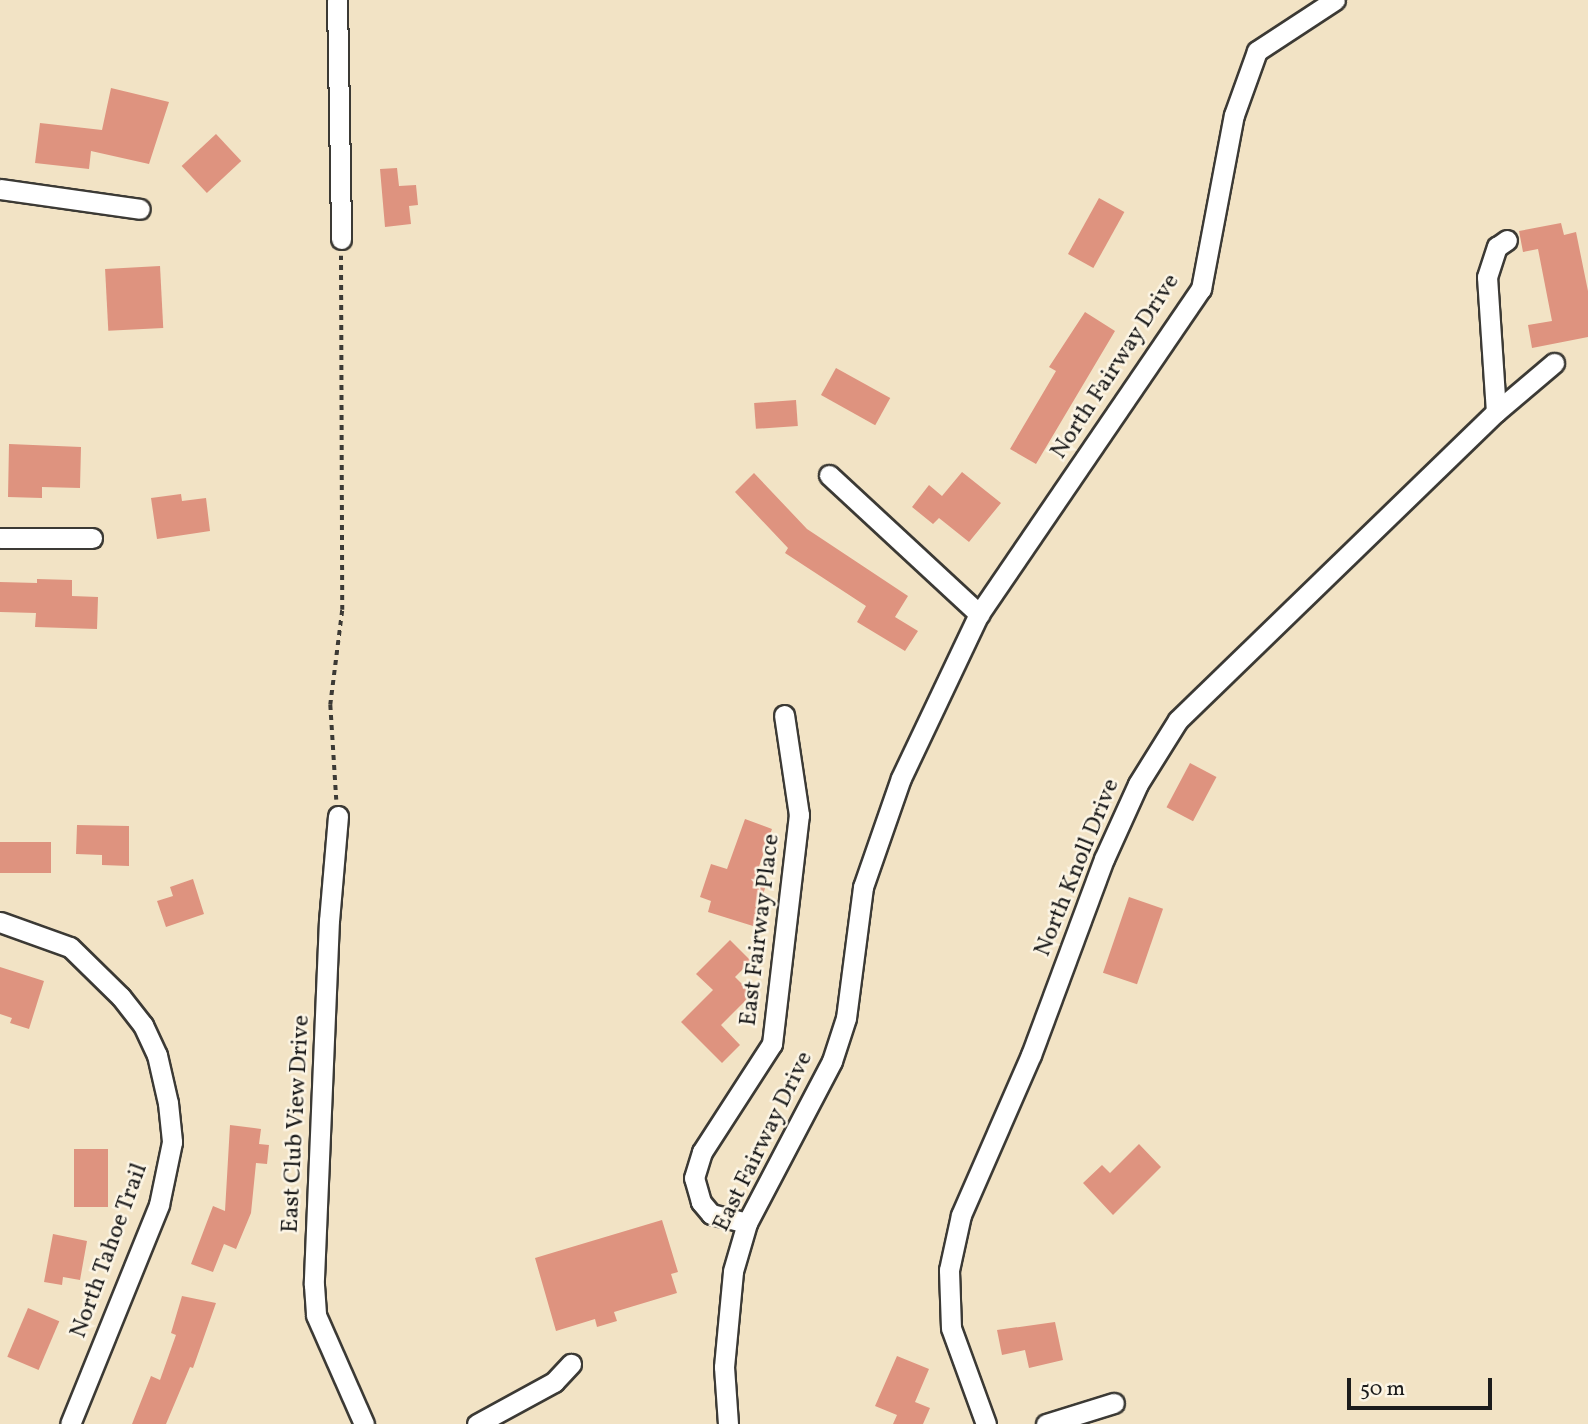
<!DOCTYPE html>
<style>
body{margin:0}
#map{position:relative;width:1588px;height:1424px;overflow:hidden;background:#f2e3c5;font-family:Vollkorn,serif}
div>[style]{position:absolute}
.building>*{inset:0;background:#de937f;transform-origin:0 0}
.path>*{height:3.5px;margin-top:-1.75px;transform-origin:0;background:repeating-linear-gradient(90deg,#3c3a35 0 5px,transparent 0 10px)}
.roads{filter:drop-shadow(2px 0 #3c3a35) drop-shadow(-2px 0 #3c3a35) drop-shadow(0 2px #3c3a35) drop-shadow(0 -2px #3c3a35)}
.minor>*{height:19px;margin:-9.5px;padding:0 9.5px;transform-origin:9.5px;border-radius:9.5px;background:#fff}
span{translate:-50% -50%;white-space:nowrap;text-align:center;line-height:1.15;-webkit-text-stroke:5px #fcf5e5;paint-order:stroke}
.street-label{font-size:24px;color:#1c1c1c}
.scale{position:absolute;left:1347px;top:1378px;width:145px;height:32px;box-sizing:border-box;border:4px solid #1c1c1c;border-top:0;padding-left:9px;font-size:21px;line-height:24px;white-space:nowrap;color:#1c1c1c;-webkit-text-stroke:5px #fcf5e5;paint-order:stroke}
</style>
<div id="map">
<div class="building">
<i style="clip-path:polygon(111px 88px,169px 102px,149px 164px,91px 151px,89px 169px,35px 163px,40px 123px,102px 130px)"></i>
<i style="left:216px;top:134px;width:37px;height:47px;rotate:47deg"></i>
<i style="clip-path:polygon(397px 168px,399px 186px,416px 185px,418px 205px,409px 206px,411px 224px,385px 227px,380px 169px)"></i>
<i style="left:1099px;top:198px;width:29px;height:64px;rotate:29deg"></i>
<i style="clip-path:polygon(1561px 223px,1564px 235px,1576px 232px,1588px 291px,1588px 337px,1532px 348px,1528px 325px,1552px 321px,1538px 249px,1523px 252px,1519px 231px)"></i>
<i style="left:160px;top:266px;width:62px;height:55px;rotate:87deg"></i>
<i style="clip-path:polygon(1085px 312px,1115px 331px,1036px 464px,1010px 449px,1056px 371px,1049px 367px)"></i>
<i style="left:836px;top:368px;width:62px;height:31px;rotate:29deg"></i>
<i style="left:796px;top:400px;width:26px;height:42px;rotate:86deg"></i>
<i style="clip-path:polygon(9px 444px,81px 447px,80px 488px,42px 487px,42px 498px,8px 497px)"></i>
<i style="clip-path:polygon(962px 472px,1001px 503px,969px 542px,939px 518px,933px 524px,912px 507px,929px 485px,942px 496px)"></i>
<i style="clip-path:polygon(754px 473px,807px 529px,908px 596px,895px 617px,918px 631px,905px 651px,857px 622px,866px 606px,785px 553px,788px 548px,735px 492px)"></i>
<i style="clip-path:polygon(181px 494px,182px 501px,206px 498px,210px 531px,157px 539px,151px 498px)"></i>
<i style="clip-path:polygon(37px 579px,72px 580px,72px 596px,98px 597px,97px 629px,35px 627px,36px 613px,0 612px,0 582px,37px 583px)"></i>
<i style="left:1190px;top:763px;width:30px;height:50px;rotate:28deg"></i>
<i style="clip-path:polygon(745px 819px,772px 829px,755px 878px,767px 882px,753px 926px,708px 912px,711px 901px,700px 897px,711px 864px,727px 869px)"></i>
<i style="clip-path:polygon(77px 825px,129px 826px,129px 866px,102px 865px,102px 855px,76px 854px)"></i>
<i style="left:0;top:842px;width:51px;height:31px"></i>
<i style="clip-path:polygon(193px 879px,204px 914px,166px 927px,157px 901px,173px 896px,170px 887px)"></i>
<i style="left:1129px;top:897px;width:36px;height:80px;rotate:19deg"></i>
<i style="clip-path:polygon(730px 940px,751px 961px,735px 977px,752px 994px,721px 1025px,740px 1045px,722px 1063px,681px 1022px,713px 990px,696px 974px)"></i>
<i style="clip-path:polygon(0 967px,44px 981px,29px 1029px,10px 1023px,12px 1018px,0 1014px)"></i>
<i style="clip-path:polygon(230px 1125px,261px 1129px,259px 1144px,269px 1145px,267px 1164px,256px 1163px,251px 1213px,236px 1249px,224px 1244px,213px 1272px,191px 1264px,213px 1206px,225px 1211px)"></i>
<i style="clip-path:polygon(1139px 1144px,1161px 1167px,1113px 1215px,1083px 1183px,1102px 1165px,1110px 1173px)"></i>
<i style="left:74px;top:1149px;width:34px;height:58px"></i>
<i style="clip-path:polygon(662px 1220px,678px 1272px,671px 1274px,677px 1293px,614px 1312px,617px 1321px,597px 1327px,595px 1319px,556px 1331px,535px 1258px)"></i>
<i style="clip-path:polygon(53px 1234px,87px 1241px,80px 1280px,63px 1277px,62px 1285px,44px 1282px)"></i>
<i style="clip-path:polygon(182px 1296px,216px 1303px,193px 1368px,190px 1367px,166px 1424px,132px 1424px,151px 1376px,160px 1380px,176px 1335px,171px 1333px)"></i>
<i style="left:28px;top:1308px;width:34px;height:53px;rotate:23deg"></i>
<i style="clip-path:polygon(1055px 1322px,1063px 1360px,1029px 1368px,1025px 1350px,1002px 1355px,997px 1330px)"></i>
<i style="clip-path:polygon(897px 1356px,929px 1369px,915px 1402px,930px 1408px,923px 1424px,893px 1424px,897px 1415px,875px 1406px)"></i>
</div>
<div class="path">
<i style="left:336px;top:800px;width:95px;rotate:-93.6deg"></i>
<i style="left:330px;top:705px;width:96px;rotate:-82.8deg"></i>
<i style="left:342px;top:610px;width:354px;rotate:-90.2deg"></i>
</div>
<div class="roads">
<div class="minor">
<i style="left:337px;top:0;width:239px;rotate:89deg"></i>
<i style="left:0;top:189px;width:141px;rotate:8.1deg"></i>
<i style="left:1496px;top:412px;width:135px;rotate:-93.8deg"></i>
<i style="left:1487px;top:277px;width:32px;rotate:-72deg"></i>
<i style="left:1497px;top:247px;width:12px;rotate:-35deg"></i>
<i style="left:829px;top:475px;width:205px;rotate:42.8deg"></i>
<i style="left:0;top:538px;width:92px"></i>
<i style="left:338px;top:816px;width:104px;rotate:94.9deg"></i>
<i style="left:329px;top:920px;width:365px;rotate:92.4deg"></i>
<i style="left:314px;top:1285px;width:30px;rotate:86deg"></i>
<i style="left:316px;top:1315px;width:119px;rotate:66.2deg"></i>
<i style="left:0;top:922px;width:74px;rotate:19.7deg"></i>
<i style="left:70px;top:947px;width:71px;rotate:44.4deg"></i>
<i style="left:121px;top:997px;width:36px;rotate:52deg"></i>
<i style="left:143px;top:1025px;width:33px;rotate:65deg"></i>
<i style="left:157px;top:1055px;width:49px;rotate:77.1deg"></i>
<i style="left:168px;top:1103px;width:39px;rotate:84deg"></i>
<i style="left:172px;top:1142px;width:64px;rotate:101.7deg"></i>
<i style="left:159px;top:1205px;width:236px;rotate:112.1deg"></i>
<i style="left:747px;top:1223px;width:37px;rotate:-166deg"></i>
<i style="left:711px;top:1214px;width:16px;rotate:-130deg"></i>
<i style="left:701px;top:1202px;width:25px;rotate:-106deg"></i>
<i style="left:694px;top:1178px;width:27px;rotate:-73deg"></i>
<i style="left:702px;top:1152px;width:129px;rotate:-57.1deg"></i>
<i style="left:772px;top:1044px;width:231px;rotate:-83.3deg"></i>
<i style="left:799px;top:815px;width:101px;rotate:-98.5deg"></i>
<i style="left:477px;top:1424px;width:88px;rotate:-28.6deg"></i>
<i style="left:554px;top:1382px;width:25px;rotate:-47deg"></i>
<i style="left:728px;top:1424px;width:57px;rotate:-94deg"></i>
<i style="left:724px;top:1367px;width:96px;rotate:-84.6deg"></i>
<i style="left:733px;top:1271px;width:50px;rotate:-73.7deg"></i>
<i style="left:747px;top:1223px;width:183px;rotate:-62.3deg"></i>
<i style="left:832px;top:1061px;width:45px;rotate:-72deg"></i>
<i style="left:846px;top:1018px;width:132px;rotate:-82.6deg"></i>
<i style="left:863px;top:887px;width:115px;rotate:-70.8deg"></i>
<i style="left:901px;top:778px;width:182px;rotate:-64.6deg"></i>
<i style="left:979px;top:614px;width:394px;rotate:-55.7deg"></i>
<i style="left:1201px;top:289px;width:177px;rotate:-79.3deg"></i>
<i style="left:1234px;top:115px;width:68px;rotate:-70.2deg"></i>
<i style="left:1257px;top:51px;width:93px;rotate:-33.2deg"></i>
<i style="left:986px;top:1424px;width:102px;rotate:-110deg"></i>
<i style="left:951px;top:1328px;width:58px;rotate:-92deg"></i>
<i style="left:949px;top:1270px;width:56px;rotate:-77.7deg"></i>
<i style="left:961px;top:1215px;width:175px;rotate:-66.4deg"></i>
<i style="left:1031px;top:1055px;width:209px;rotate:-69.6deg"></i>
<i style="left:1104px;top:859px;width:82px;rotate:-65.6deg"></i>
<i style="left:1138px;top:784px;width:75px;rotate:-58deg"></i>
<i style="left:1178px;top:720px;width:443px;rotate:-44.1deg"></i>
<i style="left:1496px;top:412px;width:76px;rotate:-40.2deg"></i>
<i style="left:1046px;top:1424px;width:71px;rotate:-17.2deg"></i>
</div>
</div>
<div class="street-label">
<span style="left:1116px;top:367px;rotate:-57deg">North Fairway Drive</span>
<span style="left:1078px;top:868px;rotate:-68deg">North Knoll Drive</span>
<span style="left:761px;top:930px;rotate:-83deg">East Fairway Place</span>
<span style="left:297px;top:1124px;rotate:-87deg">East Club View Drive</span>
<span style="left:764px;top:1142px;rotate:-64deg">East Fairway Drive</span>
<span style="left:110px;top:1251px;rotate:-70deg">North Tahoe Trail</span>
</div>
<div class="scale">50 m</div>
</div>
